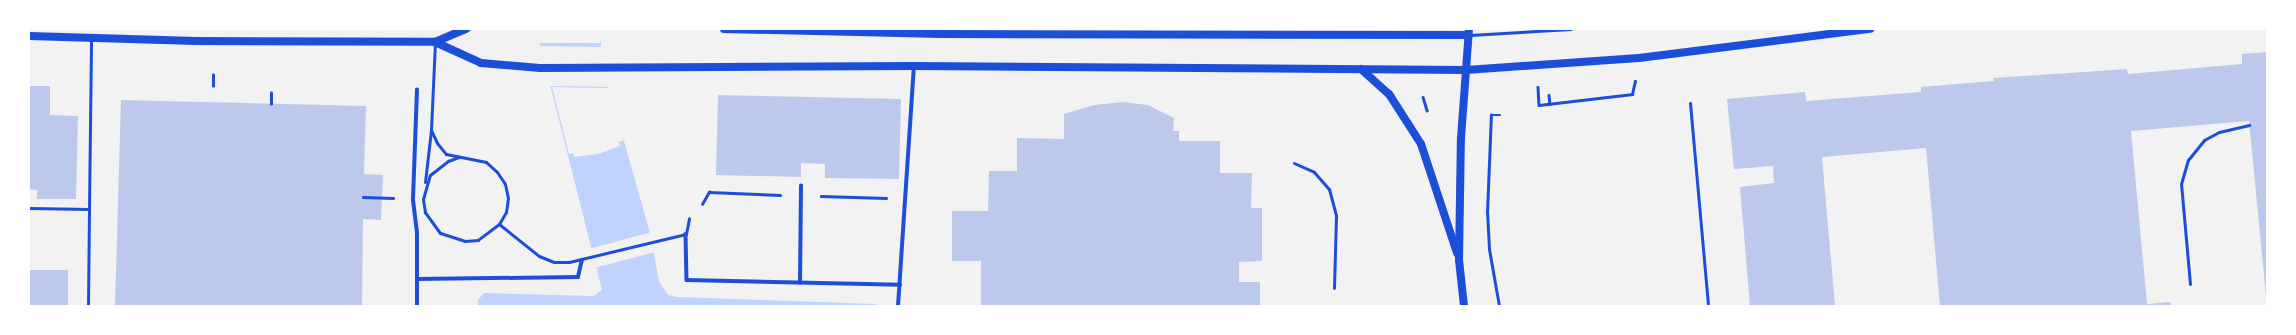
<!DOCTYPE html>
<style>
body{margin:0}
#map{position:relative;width:2296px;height:335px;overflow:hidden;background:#f2f2f2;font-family:Mulish,sans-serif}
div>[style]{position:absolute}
.water>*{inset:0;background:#bfd3fe}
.pier>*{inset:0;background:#f2f2f2;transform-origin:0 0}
.building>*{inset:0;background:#bdc9ec;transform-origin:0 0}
.path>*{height:2.5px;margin:-1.25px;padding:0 1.25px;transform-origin:1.25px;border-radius:1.25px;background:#1d4ed8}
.service>*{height:3px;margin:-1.5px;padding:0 1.5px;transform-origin:1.5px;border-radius:1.5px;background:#1d4ed8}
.pedestrian>*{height:3.5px;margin:-1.75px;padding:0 1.75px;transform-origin:1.75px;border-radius:1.75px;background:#1d4ed8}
.secondary>*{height:8px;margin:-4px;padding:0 4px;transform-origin:4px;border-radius:4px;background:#1d4ed8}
span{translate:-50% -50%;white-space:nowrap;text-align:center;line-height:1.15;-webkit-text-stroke:3px #fff;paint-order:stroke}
.frame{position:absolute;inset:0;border:30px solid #fff;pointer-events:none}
</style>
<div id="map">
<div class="water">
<i style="clip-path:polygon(536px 29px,598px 29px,609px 88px,650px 233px,659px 281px,668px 295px,677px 297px,875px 304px,875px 306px,478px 306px,478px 300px,484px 293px,594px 296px,602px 290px)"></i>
</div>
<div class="pier">
<i style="left:534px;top:29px;width:66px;height:14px"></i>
<i style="clip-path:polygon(539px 46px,603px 47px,611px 87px,549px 86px)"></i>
<i style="clip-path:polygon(552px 87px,609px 88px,624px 140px,619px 142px,620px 146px,598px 154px,574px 157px,573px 153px,569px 154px)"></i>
<i style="left:652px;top:232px;width:20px;height:63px;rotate:75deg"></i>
</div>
<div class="building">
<i style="clip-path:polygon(2267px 52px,2267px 306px,2249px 121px,2131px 131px,2147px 304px,2171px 302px,2171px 306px,1940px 306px,1926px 148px,1822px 157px,1835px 306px,1750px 306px,1740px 187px,1774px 183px,1773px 166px,1734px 169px,1727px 99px,1805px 92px,1806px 101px,1921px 92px,1921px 87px,1994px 81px,1993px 78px,2127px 69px,2128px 74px,2242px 64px,2242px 54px)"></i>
<i style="clip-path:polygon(29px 86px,50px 86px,50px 115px,78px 116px,76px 199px,37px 199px,37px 190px,29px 189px)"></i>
<i style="clip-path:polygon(718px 95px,901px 99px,899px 179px,825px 178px,825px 164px,801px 163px,801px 177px,716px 175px)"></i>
<i style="clip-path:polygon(121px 100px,366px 106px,364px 174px,383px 175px,381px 220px,363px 219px,362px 306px,115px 306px)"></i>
<i style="clip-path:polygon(1123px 102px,1148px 105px,1174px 118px,1173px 131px,1179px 131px,1179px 141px,1220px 141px,1220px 173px,1252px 173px,1251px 208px,1262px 208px,1262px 261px,1239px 262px,1239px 282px,1260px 282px,1260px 306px,981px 306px,981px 261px,952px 261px,952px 211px,988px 211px,989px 171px,1017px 171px,1017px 138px,1064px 139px,1064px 114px,1094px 105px)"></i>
<i style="left:29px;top:270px;width:39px;height:36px"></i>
</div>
<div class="path">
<i style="left:213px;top:86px;width:11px;rotate:-90deg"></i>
<i style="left:1538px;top:87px;width:18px;rotate:87deg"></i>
<i style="left:1539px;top:105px;width:94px;rotate:-6.7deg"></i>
<i style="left:1632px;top:94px;width:13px;rotate:-77deg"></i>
<i style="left:1549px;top:95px;width:9px;rotate:84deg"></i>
<i style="left:1423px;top:97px;width:14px;rotate:73deg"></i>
<i style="left:271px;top:104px;width:11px;rotate:-90deg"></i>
<i style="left:821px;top:196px;width:65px;rotate:1.8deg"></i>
<i style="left:363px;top:197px;width:30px;rotate:2deg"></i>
<i style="left:702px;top:204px;width:14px;rotate:-60deg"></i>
<i style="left:709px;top:192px;width:71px;rotate:2.4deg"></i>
<i style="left:1499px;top:306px;width:58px;rotate:-100deg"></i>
<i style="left:1489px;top:249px;width:36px;rotate:-93deg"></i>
<i style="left:1487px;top:213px;width:98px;rotate:-87.7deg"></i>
<i style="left:1491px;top:115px;width:9px"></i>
</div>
<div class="service">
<i style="left:1470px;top:35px;width:101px;rotate:-3.4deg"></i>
<i style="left:1690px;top:103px;width:204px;rotate:84.9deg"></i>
<i style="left:431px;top:130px;width:14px;rotate:65deg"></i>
<i style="left:437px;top:143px;width:14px;rotate:51deg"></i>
<i style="left:446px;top:154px;width:41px;rotate:11.3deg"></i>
<i style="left:486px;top:162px;width:15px;rotate:42deg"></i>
<i style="left:497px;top:172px;width:14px;rotate:56deg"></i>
<i style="left:505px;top:184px;width:14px;rotate:78deg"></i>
<i style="left:508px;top:198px;width:14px;rotate:98deg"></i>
<i style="left:506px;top:212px;width:14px;rotate:120deg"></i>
<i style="left:499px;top:224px;width:26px;rotate:143deg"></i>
<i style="left:478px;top:240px;width:13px;rotate:176deg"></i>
<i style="left:465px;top:241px;width:26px;rotate:-162deg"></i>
<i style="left:440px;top:233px;width:26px;rotate:-126deg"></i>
<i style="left:425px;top:212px;width:13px;rotate:-99deg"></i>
<i style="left:423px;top:199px;width:25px;rotate:-74deg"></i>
<i style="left:430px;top:175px;width:23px;rotate:-38deg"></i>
<i style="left:448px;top:161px;width:12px;rotate:-20deg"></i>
<i style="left:1294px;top:163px;width:22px;rotate:24deg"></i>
<i style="left:1314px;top:172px;width:23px;rotate:49deg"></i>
<i style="left:1329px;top:189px;width:28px;rotate:75deg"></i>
<i style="left:1336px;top:216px;width:72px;rotate:91.6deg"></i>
<i style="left:425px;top:182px;width:52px;rotate:-83.4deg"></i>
<i style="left:431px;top:130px;width:88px;rotate:-87.4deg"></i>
<i style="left:29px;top:208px;width:60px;rotate:1deg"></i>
<i style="left:89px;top:209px;width:170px;rotate:-89.3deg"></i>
<i style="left:499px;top:224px;width:51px;rotate:38.7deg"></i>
<i style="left:539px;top:256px;width:16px;rotate:22deg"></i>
<i style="left:554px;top:262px;width:15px"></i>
<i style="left:569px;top:262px;width:120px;rotate:-13.5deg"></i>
<i style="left:686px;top:234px;width:16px;rotate:-79deg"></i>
<i style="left:2190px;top:284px;width:100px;rotate:-95.1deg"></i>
<i style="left:2181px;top:184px;width:25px;rotate:-74deg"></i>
<i style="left:2188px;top:160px;width:26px;rotate:-51deg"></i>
<i style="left:2204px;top:140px;width:17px;rotate:-28deg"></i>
<i style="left:2219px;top:132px;width:31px;rotate:-13deg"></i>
<i style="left:88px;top:306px;width:97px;rotate:-89.4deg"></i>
</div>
<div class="pedestrian">
<i style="left:686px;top:234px;width:46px;rotate:88.8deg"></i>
<i style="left:687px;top:280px;width:213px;rotate:1.3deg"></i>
<i style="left:417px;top:279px;width:161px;rotate:-0.7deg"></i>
<i style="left:578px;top:277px;width:17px;rotate:-77deg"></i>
<i style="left:800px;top:283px;width:97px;rotate:-89.4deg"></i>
<i style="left:417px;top:306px;width:73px;rotate:-90deg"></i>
<i style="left:417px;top:233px;width:34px;rotate:-97deg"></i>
<i style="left:413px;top:199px;width:109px;rotate:-87.9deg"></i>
<i style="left:898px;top:306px;width:241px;rotate:-86.2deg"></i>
</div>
<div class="secondary">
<i style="left:724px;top:29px;width:217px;rotate:1.3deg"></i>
<i style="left:941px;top:34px;width:527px;rotate:0.11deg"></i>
<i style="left:29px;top:36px;width:167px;rotate:1.7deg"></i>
<i style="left:196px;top:41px;width:239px;rotate:0.2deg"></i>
<i style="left:435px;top:42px;width:34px;rotate:-23deg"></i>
<i style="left:435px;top:42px;width:51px;rotate:24.5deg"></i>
<i style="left:481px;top:63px;width:59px;rotate:4.8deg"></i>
<i style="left:540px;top:68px;width:374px;rotate:-0.3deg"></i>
<i style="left:914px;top:66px;width:552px;rotate:0.42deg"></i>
<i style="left:1466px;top:70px;width:173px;rotate:-4deg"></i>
<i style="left:1639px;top:58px;width:233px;rotate:-7.2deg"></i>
<i style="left:1361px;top:69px;width:38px;rotate:42deg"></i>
<i style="left:1389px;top:94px;width:59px;rotate:57.4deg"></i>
<i style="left:1421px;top:144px;width:115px;rotate:71.7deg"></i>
<i style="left:1464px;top:306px;width:46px;rotate:-96.2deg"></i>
<i style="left:1459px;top:260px;width:122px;rotate:-89.1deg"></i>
<i style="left:1461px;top:138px;width:109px;rotate:-85.8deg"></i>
</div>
<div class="frame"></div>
</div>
